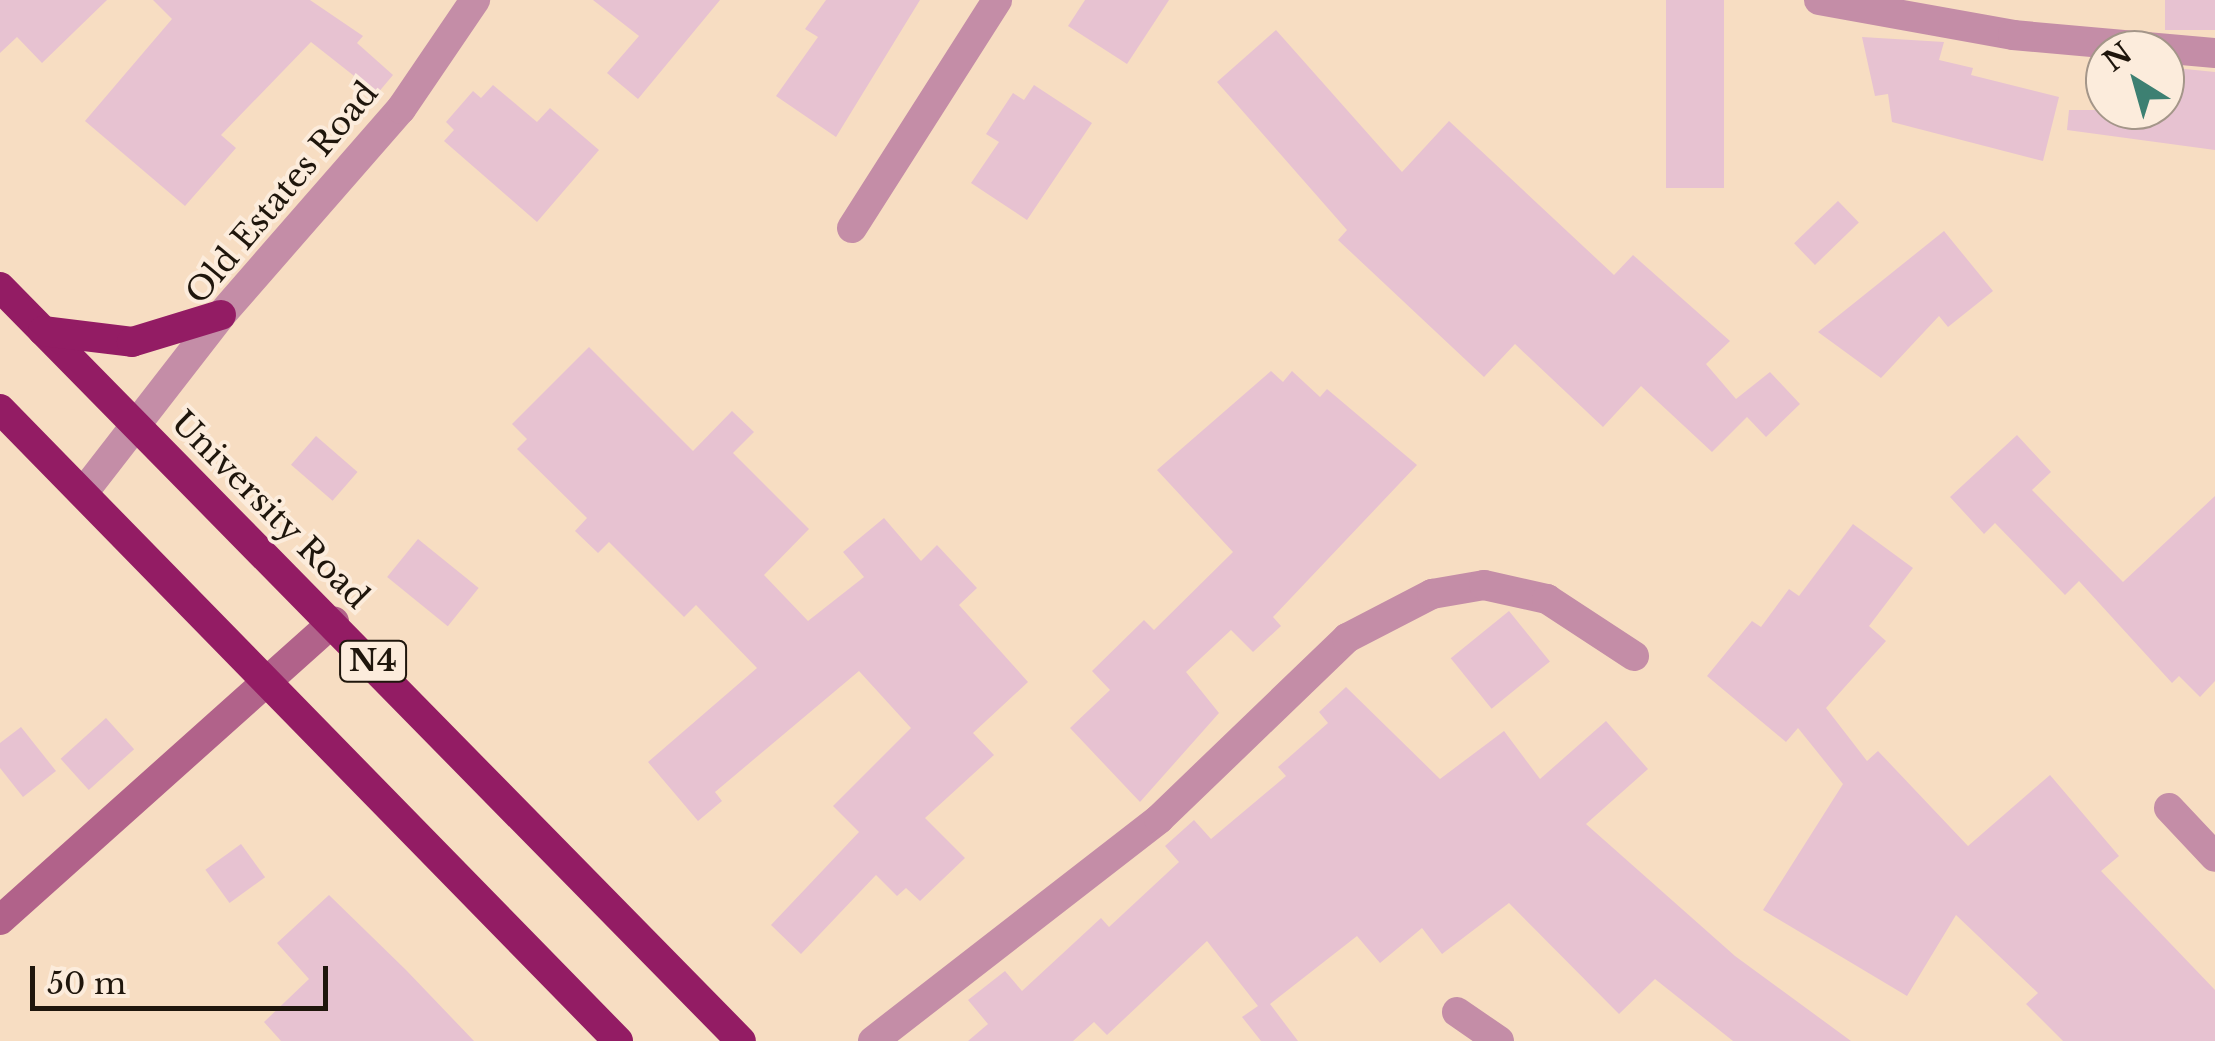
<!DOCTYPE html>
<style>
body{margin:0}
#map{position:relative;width:2215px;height:1041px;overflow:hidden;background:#f7ddc2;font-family:"Libre Baskerville",serif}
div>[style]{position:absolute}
.building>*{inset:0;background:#e7c2d1;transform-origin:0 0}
.street>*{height:30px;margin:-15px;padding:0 15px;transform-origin:15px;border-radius:15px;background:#c48da7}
.secondary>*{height:30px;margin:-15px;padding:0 15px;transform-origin:15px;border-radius:15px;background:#b1628a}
.highway>*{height:30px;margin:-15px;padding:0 15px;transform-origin:15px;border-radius:15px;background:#931c64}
span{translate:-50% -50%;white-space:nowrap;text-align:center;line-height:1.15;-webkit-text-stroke:8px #fcecdc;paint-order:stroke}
.shield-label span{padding:2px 8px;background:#fcecdc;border:2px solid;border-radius:8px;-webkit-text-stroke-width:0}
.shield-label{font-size:30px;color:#1f160c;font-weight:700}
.street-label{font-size:32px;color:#1f160c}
.north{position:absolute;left:2085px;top:30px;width:100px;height:100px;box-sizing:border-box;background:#fcecdc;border:2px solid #a49689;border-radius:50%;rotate:323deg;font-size:28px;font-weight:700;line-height:40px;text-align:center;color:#1f160c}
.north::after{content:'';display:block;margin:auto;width:35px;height:45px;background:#3d8072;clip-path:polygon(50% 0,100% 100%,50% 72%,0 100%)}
.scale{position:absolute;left:30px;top:966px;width:298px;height:45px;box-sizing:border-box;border:5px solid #1f160c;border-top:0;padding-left:12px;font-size:30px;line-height:35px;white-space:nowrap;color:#1f160c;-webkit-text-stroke:8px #fcecdc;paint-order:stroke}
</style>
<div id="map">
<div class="building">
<i style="clip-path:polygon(0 0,107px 0,42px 63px,17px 37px,0 53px)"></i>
<i style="clip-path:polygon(153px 0,310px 0,363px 36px,357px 43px,393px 75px,377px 94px,311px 42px,221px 135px,236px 148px,185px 206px,85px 121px,172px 19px)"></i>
<i style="clip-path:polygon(593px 0,720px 0,638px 99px,607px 73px,639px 36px)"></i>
<i style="clip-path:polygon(826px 0,920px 0,836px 137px,776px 96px,818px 37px,805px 29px)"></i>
<i style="clip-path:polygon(1085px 0,1169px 0,1127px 64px,1068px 26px)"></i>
<i style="left:1666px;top:0;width:58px;height:188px"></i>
<i style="left:2165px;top:0;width:50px;height:30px"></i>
<i style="clip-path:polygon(1276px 30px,1402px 172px,1449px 121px,1614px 275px,1633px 255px,1730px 341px,1706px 364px,1736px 399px,1770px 372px,1800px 404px,1766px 437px,1747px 417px,1712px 452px,1641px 386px,1603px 427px,1515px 344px,1484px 377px,1338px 240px,1347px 230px,1217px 82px)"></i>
<i style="clip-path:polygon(1862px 37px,1944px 42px,1939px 60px,1973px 68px,1971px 75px,2059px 97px,2043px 161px,1892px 122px,1888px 94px,1875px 96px)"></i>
<i style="clip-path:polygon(2165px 67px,2215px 72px,2215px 150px,2067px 130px,2069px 110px,2165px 110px)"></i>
<i style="clip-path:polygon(493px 85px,537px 122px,550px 108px,599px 150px,537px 222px,444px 141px,454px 130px,446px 122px,473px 91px,481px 98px)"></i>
<i style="clip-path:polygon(1034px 85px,1092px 123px,1027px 220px,971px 183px,999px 142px,986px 134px,1013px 93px,1024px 100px)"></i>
<i style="left:1838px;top:201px;width:30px;height:61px;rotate:46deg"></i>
<i style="clip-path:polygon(1944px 231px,1993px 291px,1948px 327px,1939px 316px,1881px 378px,1818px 332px)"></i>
<i style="clip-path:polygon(589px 347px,693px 451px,732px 411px,754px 432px,733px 453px,809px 529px,764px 575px,808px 621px,864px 577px,843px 552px,884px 518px,921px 561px,937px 545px,977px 588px,959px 605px,1028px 682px,973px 733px,994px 755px,925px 818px,965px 858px,920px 901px,906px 888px,897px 896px,876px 875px,801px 954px,771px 925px,859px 832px,833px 806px,911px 728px,859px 671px,715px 792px,722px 801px,698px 821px,648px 762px,757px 668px,696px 605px,684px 617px,609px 542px,598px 553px,575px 531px,587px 518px,517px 449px,527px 439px,512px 424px)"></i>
<i style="clip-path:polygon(1271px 371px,1283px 382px,1292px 371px,1320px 397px,1327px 389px,1417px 465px,1273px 617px,1281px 626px,1253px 652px,1231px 630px,1186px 672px,1219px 713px,1140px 802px,1070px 728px,1110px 690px,1092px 671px,1144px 620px,1154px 630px,1233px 552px,1157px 470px)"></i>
<i style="clip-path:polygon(2017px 435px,2051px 472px,2032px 490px,2123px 582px,2215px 496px,2215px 681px,2200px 697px,2179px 676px,2172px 683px,2079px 581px,2065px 595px,1995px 523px,1984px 534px,1950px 497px)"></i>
<i style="left:316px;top:436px;width:55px;height:38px;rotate:41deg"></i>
<i style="clip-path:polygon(1853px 524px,1913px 568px,1869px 626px,1886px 641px,1826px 708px,1867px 761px,1878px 751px,1968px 846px,2050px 775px,2119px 856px,2101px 871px,2215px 990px,2215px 1041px,2063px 1041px,2026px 1004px,2038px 993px,1956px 915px,1907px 996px,1763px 910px,1843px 784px,1798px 728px,1786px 742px,1707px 676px,1752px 621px,1761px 627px,1789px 589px,1799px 596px)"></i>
<i style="left:418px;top:539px;width:78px;height:49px;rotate:39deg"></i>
<i style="left:1509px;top:611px;width:65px;height:75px;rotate:51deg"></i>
<i style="clip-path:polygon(1346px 687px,1440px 779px,1504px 731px,1540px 779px,1606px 721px,1648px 769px,1586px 824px,1735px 956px,1851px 1041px,1733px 1041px,1655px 979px,1619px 1014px,1509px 903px,1442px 954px,1422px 928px,1380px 963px,1357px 936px,1270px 1004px,1298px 1041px,1261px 1041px,1242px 1017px,1258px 1006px,1207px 941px,1107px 1035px,1094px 1022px,1073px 1041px,968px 1041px,988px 1024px,968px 1000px,1005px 971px,1022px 991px,1101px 918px,1109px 927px,1179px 862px,1165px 846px,1194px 820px,1211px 839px,1286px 776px,1278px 767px,1328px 723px,1319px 712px)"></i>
<i style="left:106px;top:718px;width:42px;height:61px;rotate:48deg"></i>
<i style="clip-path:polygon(21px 727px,56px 771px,23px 797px,0 768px,0 743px)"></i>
<i style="left:241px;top:844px;width:41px;height:44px;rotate:54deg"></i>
<i style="clip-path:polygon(329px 895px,406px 970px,474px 1041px,281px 1041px,264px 1022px,309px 979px,277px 943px)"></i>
</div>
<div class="street">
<i style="left:1819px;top:0;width:197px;rotate:10.2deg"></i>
<i style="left:2013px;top:35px;width:203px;rotate:5.1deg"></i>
<i style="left:852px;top:228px;width:270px;rotate:-57.5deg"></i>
<i style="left:83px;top:493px;width:225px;rotate:-52.2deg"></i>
<i style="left:221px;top:315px;width:274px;rotate:-48.9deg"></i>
<i style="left:401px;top:109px;width:132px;rotate:-55.8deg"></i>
<i style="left:2169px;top:808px;width:67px;rotate:46.8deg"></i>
<i style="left:1457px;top:1012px;width:51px;rotate:34.6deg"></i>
<i style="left:873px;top:1041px;width:362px;rotate:-37.8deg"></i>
<i style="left:1159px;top:819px;width:261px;rotate:-43.9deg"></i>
<i style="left:1347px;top:638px;width:96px;rotate:-27.4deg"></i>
<i style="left:1432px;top:594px;width:53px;rotate:-9.8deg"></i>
<i style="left:1484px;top:585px;width:65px;rotate:12.5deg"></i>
<i style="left:1547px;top:599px;width:104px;rotate:33.2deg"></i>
</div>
<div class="secondary">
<i style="left:0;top:920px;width:448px;rotate:-41.8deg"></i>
</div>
<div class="highway">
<i style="left:0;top:287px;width:1057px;rotate:45.5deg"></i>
<i style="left:43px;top:331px;width:90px;rotate:7deg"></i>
<i style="left:132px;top:342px;width:93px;rotate:-16.9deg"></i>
<i style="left:0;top:409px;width:884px;rotate:45.64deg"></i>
</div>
<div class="shield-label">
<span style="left:373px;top:661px">N4</span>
</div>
<div class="street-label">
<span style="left:282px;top:193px;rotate:-50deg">Old Estates Road</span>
<span style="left:270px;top:510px;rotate:45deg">University Road</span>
</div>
<div class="north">N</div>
<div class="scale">50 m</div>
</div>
